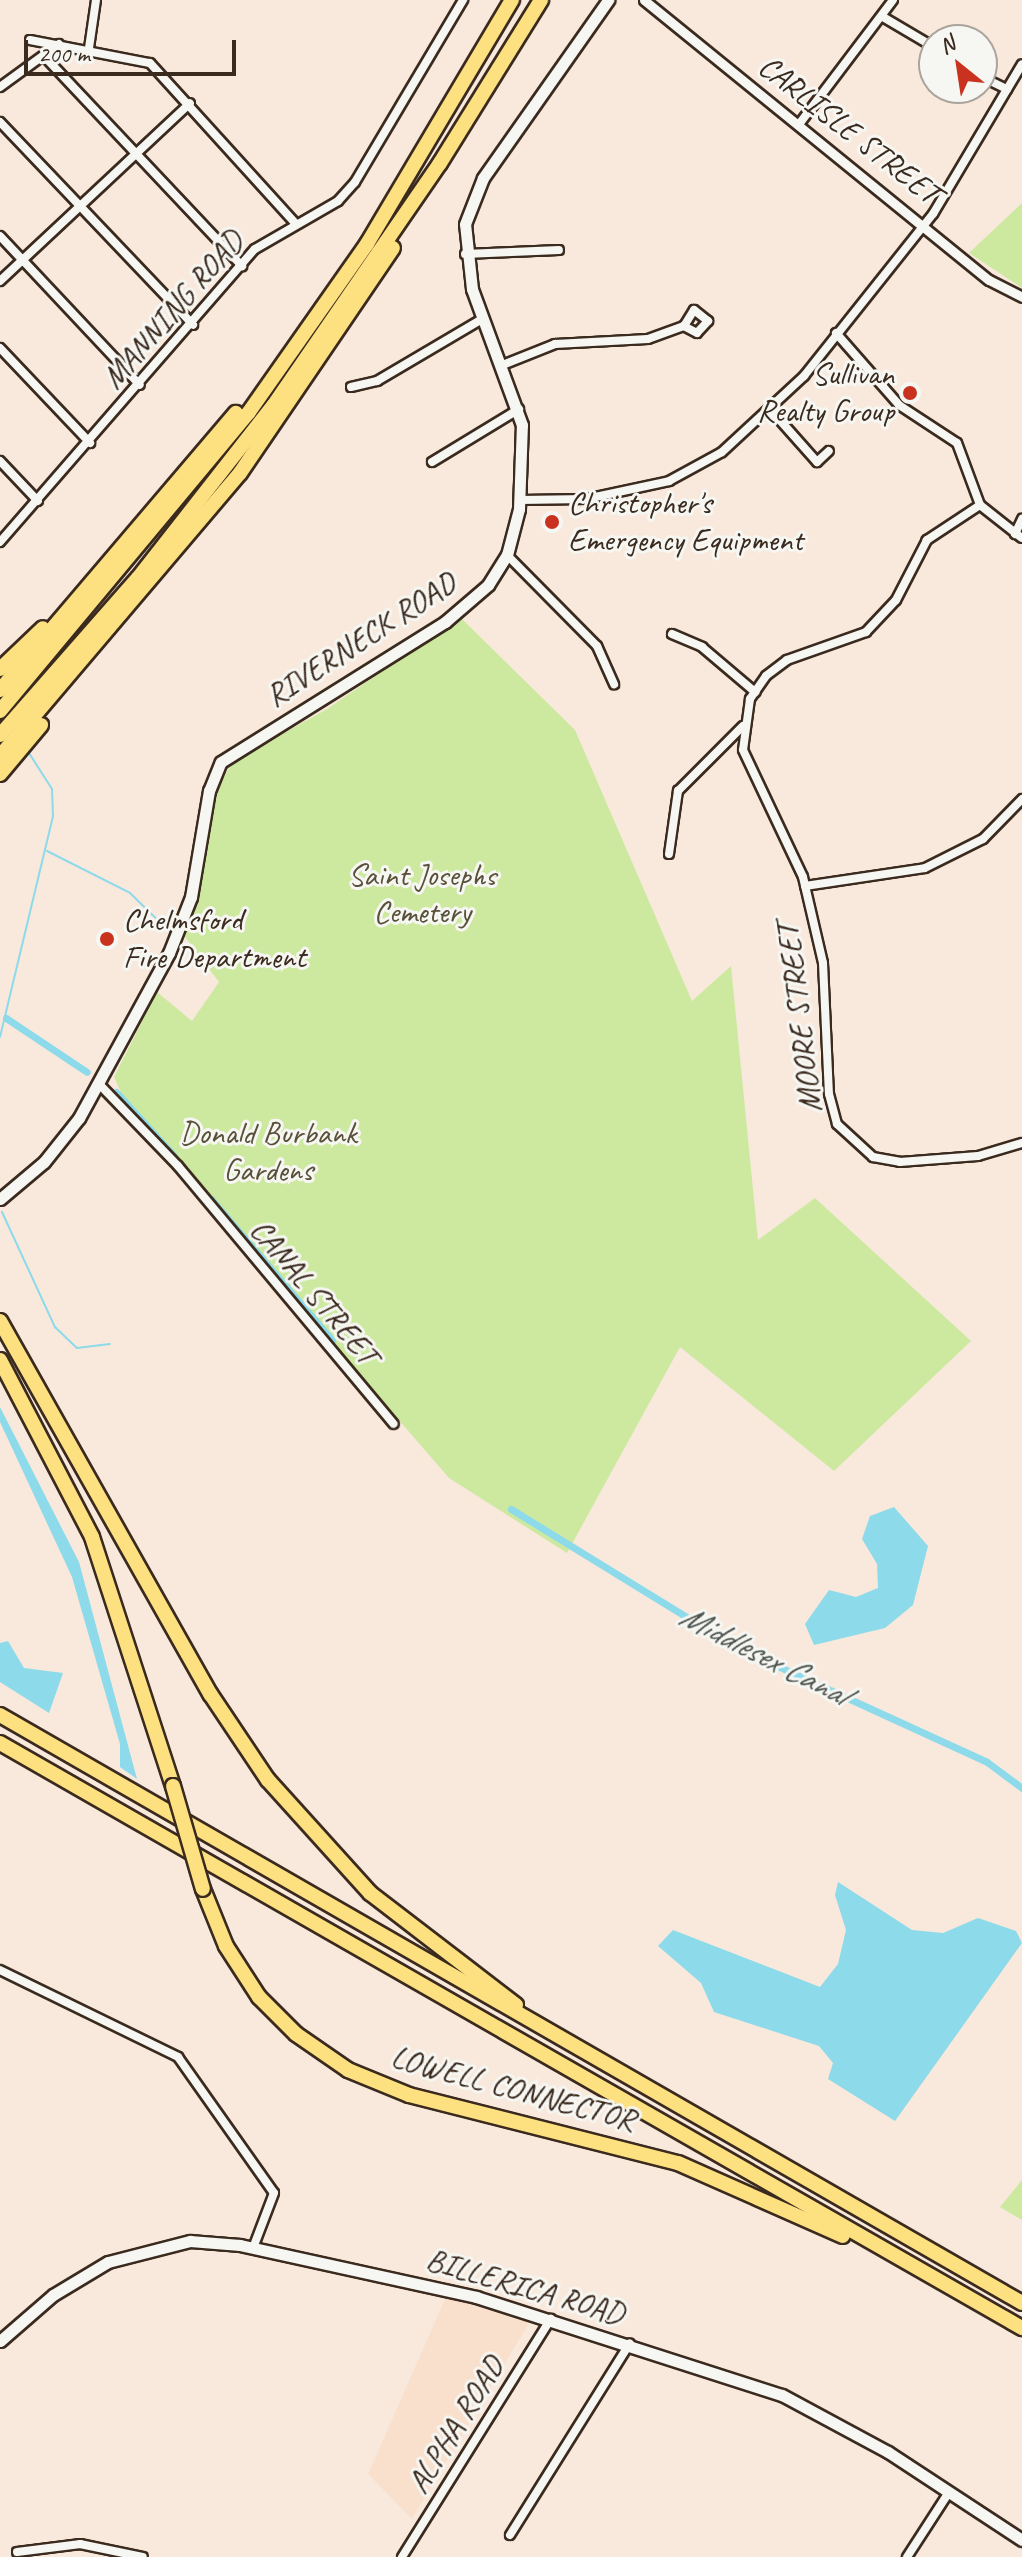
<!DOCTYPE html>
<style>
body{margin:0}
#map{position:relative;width:1022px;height:2557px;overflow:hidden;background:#f8e9dc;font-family:Caveat,sans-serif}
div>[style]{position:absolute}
.built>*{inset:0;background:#f9e0cd}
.green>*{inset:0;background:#cde9a0}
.water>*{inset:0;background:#8cdaea}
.stream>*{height:2px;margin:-1px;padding:0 1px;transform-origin:1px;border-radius:1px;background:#8cdaea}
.canal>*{height:7px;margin:-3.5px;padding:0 3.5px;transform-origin:3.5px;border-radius:3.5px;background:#8cdaea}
.roads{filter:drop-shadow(2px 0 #3b2a1e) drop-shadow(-2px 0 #3b2a1e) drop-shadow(0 2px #3b2a1e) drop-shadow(0 -2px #3b2a1e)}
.minor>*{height:8px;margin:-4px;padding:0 4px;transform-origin:4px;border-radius:4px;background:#f6f6f2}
.tertiary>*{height:9px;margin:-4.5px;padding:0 4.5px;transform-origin:4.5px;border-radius:4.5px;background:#f6f6f2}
.secondary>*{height:11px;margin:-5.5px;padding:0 5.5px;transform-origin:5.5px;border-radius:5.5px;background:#f6f6f2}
.motorway>*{height:14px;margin:-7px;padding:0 7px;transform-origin:7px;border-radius:7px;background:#fde080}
.bridges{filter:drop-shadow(2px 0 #3b2a1e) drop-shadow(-2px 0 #3b2a1e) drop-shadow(0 2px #3b2a1e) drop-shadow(0 -2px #3b2a1e)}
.motorway-bridge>*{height:14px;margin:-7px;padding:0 7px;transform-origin:7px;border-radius:7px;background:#fde080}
.dots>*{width:22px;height:22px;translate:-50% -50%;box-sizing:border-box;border:4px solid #f6f6f2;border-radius:50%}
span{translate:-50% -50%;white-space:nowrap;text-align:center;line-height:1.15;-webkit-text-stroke:6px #f6f6f2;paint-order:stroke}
.street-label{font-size:32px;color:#3b2a1e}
.poi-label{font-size:32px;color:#3b2a1e}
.right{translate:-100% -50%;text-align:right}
.left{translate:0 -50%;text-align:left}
.park-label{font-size:32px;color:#585038}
.water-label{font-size:34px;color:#4f5651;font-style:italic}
.north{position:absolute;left:918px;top:24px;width:80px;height:80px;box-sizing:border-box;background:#f6f6f2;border:2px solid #aba49d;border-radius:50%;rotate:330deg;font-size:22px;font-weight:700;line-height:32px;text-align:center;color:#3b2a1e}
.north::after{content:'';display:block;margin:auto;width:28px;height:36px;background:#c8321e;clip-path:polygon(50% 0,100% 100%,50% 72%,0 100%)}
.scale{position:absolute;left:24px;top:40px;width:212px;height:36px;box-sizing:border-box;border:4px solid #3b2a1e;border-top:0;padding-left:10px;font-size:24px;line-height:28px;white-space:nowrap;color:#3b2a1e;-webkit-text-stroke:6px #f6f6f2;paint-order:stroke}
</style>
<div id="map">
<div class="built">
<i style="clip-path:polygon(446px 2297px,524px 2317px,528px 2325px,412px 2519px,368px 2474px)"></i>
</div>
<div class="green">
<i style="clip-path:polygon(1022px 203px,1022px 288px,969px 253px)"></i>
<i style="clip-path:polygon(461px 618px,575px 730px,692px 1001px,731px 966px,758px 1240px,815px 1198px,971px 1341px,834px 1471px,680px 1347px,567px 1553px,449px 1478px,127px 1106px,114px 1077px,157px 992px,192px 1021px,219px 982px,185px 937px,219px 787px,232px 762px,327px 709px)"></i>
<i style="clip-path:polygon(1022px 2180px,1022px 2220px,1000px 2207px)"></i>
</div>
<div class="water">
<i style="clip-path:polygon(0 1407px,79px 1562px,137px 1779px,120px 1767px,120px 1744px,72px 1577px,0 1422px)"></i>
<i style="clip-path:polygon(894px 1507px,928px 1546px,913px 1605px,885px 1628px,814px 1645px,805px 1624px,829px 1590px,856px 1597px,878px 1588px,877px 1564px,862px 1539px,870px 1516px)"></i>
<i style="clip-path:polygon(8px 1641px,24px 1668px,63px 1673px,49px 1713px,0 1682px,0 1643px)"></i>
<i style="clip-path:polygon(838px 1882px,912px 1930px,943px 1933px,978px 1918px,1016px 1931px,1022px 1943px,895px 2121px,828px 2079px,833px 2063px,819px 2046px,714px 2012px,701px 1983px,658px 1946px,673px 1930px,820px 1987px,838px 1964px,846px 1930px,835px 1895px)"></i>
</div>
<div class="stream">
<i style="left:47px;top:851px;width:93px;rotate:26.8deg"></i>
<i style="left:130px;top:893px;width:56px;rotate:44.3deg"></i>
<i style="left:0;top:1037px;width:226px;rotate:-76.5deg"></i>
<i style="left:53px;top:817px;width:28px;rotate:-92deg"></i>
<i style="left:52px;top:789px;width:43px;rotate:-122.6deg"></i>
<i style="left:2px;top:1212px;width:127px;rotate:65.3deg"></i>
<i style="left:55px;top:1327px;width:30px;rotate:44deg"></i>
<i style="left:77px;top:1348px;width:33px;rotate:-7deg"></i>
</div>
<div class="canal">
<i style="left:6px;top:1018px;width:97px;rotate:33.7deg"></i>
<i style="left:116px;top:1092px;width:86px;rotate:47.8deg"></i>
<i style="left:211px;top:1199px;width:186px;rotate:49.4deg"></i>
<i style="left:511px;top:1509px;width:262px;rotate:31.6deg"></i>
<i style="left:734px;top:1646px;width:278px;rotate:24.6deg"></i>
<i style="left:987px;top:1762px;width:44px;rotate:36.6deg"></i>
</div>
<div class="roads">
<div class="minor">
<i style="left:883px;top:17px;width:59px;rotate:30.5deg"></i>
<i style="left:30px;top:40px;width:122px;rotate:10.9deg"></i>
<i style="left:150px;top:63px;width:215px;rotate:47.8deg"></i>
<i style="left:89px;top:48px;width:49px;rotate:-81.7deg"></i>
<i style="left:44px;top:56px;width:289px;rotate:46.7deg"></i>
<i style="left:982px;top:77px;width:28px;rotate:26deg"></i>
<i style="left:0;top:87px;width:73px;rotate:-36.1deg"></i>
<i style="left:0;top:122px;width:280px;rotate:46.4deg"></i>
<i style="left:800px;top:123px;width:154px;rotate:-52.9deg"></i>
<i style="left:0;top:236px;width:204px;rotate:46.8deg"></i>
<i style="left:465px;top:254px;width:94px;rotate:-2.4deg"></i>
<i style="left:0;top:281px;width:260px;rotate:-43.1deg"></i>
<i style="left:836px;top:333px;width:96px;rotate:48.8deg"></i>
<i style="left:899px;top:405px;width:69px;rotate:33.2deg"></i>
<i style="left:957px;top:443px;width:66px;rotate:69.6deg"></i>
<i style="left:980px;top:505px;width:53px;rotate:38.2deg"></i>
<i style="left:0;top:348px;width:131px;rotate:46.5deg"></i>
<i style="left:505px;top:364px;width:54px;rotate:-21.8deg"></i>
<i style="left:555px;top:344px;width:93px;rotate:-3.1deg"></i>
<i style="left:648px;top:339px;width:38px;rotate:-20deg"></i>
<i style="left:684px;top:326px;width:19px;rotate:-58deg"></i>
<i style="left:694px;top:310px;width:18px;rotate:38deg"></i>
<i style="left:708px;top:321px;width:16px;rotate:133deg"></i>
<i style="left:697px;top:333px;width:15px;rotate:-152deg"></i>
<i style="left:351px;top:387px;width:27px;rotate:-13deg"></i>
<i style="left:377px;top:381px;width:124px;rotate:-30.5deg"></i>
<i style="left:770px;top:409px;width:71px;rotate:48.4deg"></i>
<i style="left:817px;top:462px;width:16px;rotate:-43deg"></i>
<i style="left:0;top:461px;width:55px;rotate:46.5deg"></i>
<i style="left:432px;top:462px;width:102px;rotate:-31.3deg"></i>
<i style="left:520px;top:500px;width:66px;rotate:-0.9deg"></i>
<i style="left:586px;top:499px;width:85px;rotate:-12.2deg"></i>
<i style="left:669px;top:481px;width:60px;rotate:-28.7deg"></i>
<i style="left:722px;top:452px;width:112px;rotate:-42.8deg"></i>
<i style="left:804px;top:376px;width:207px;rotate:-51.5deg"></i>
<i style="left:933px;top:214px;width:174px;rotate:-59.3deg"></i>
<i style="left:980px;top:505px;width:64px;rotate:146.6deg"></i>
<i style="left:927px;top:540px;width:68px;rotate:117.3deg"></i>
<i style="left:896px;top:600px;width:44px;rotate:133.2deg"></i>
<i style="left:866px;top:632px;width:84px;rotate:160.5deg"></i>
<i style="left:787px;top:660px;width:26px;rotate:143deg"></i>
<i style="left:766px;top:676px;width:28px;rotate:125deg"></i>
<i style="left:750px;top:699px;width:51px;rotate:97.8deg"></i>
<i style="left:743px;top:750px;width:140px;rotate:64.7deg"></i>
<i style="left:803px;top:877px;width:88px;rotate:76.9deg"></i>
<i style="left:823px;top:963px;width:131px;rotate:87.4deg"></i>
<i style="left:829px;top:1094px;width:31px;rotate:75deg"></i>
<i style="left:837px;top:1124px;width:49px;rotate:42.5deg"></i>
<i style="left:873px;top:1157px;width:27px;rotate:10deg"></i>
<i style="left:900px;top:1162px;width:78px;rotate:-4.4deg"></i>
<i style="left:978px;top:1156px;width:46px;rotate:-16.5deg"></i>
<i style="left:1015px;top:534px;width:17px;rotate:-65deg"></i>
<i style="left:0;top:542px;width:388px;rotate:-49deg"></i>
<i style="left:255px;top:249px;width:96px;rotate:-30deg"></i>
<i style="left:338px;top:201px;width:25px;rotate:-48deg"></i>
<i style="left:355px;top:182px;width:212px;rotate:-59.3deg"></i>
<i style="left:507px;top:555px;width:128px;rotate:45.3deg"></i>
<i style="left:597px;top:646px;width:42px;rotate:65.9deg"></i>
<i style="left:672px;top:634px;width:33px;rotate:23deg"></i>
<i style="left:702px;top:647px;width:70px;rotate:40.3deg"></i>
<i style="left:669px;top:854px;width:64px;rotate:-81.9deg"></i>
<i style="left:678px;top:791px;width:92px;rotate:-45deg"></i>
<i style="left:805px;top:886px;width:121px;rotate:-8.5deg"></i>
<i style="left:925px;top:868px;width:65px;rotate:-26.6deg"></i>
<i style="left:983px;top:839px;width:56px;rotate:-45.7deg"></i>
<i style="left:100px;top:1085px;width:112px;rotate:46.1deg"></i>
<i style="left:178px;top:1166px;width:336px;rotate:50.1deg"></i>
<i style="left:0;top:1970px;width:198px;rotate:26deg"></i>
<i style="left:178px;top:2057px;width:166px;rotate:54.8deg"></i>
<i style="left:274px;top:2193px;width:59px;rotate:110.9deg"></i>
<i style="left:510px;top:2535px;width:226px;rotate:-58deg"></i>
<i style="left:17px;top:2552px;width:64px;rotate:-7.2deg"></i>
<i style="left:80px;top:2544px;width:64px;rotate:11.7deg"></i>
<i style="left:402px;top:2557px;width:281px;rotate:-58deg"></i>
<i style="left:907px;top:2557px;width:77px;rotate:-57.1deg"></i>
</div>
<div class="tertiary">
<i style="left:644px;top:0;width:444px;rotate:39.1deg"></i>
<i style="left:989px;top:280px;width:37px;rotate:27deg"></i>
</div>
<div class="secondary">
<i style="left:0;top:1199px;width:57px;rotate:-40.1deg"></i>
<i style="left:44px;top:1162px;width:56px;rotate:-51.5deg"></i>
<i style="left:79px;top:1118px;width:188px;rotate:-61.4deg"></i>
<i style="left:169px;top:953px;width:60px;rotate:-68.6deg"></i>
<i style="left:191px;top:897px;width:108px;rotate:-80.4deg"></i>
<i style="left:209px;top:791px;width:31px;rotate:-68deg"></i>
<i style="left:221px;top:762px;width:264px;rotate:-32deg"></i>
<i style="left:445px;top:622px;width:57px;rotate:-40.7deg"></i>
<i style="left:488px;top:585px;width:36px;rotate:-58deg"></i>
<i style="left:507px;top:555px;width:48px;rotate:-75.4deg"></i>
<i style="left:519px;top:509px;width:84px;rotate:-88deg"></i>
<i style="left:522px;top:425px;width:145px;rotate:-110.2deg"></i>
<i style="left:472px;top:289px;width:65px;rotate:-96.1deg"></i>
<i style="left:465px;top:224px;width:49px;rotate:-68.6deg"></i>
<i style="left:483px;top:178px;width:218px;rotate:-54.9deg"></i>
<i style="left:0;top:2341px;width:70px;rotate:-41deg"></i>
<i style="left:53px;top:2295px;width:64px;rotate:-31deg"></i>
<i style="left:108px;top:2262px;width:85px;rotate:-14.4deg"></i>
<i style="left:190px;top:2241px;width:50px;rotate:4.6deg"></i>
<i style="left:240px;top:2245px;width:242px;rotate:12.4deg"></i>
<i style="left:476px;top:2297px;width:321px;rotate:17.8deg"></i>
<i style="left:782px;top:2395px;width:120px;rotate:28.3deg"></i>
<i style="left:888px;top:2452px;width:160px;rotate:33.3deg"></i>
</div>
<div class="motorway">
<i style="left:0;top:669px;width:59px;rotate:-43.6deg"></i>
<i style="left:0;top:690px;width:364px;rotate:-49.6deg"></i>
<i style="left:0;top:711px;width:389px;rotate:-50.2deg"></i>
<i style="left:249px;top:412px;width:205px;rotate:-54.9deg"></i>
<i style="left:367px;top:244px;width:284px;rotate:-59.3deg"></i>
<i style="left:0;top:735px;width:209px;rotate:-48.7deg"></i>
<i style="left:138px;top:578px;width:219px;rotate:-51.9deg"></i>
<i style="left:273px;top:406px;width:295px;rotate:-55.5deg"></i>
<i style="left:440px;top:163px;width:192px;rotate:-58.2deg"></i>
<i style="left:0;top:756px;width:371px;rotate:-49.7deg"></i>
<i style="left:240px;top:473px;width:272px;rotate:-55.8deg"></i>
<i style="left:0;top:774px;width:64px;rotate:-50.1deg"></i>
<i style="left:0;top:1321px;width:429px;rotate:60.6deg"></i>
<i style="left:211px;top:1695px;width:102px;rotate:56.2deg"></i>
<i style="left:268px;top:1780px;width:152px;rotate:47.9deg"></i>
<i style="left:370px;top:1893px;width:184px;rotate:37.5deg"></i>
<i style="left:0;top:1360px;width:199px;rotate:62.5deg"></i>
<i style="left:92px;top:1537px;width:262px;rotate:72deg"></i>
<i style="left:0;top:1715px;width:1179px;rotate:29.91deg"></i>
<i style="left:0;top:1743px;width:1178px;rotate:29.79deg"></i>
<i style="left:203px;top:1889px;width:61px;rotate:68deg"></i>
<i style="left:226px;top:1946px;width:61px;rotate:57.1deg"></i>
<i style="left:259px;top:1997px;width:52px;rotate:45deg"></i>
<i style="left:296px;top:2034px;width:63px;rotate:34.7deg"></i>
<i style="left:348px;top:2070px;width:66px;rotate:22.3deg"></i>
<i style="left:409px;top:2095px;width:277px;rotate:14.2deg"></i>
<i style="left:678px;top:2163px;width:180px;rotate:23.9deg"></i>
</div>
</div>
<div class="bridges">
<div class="motorway-bridge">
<i style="left:173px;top:1786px;width:107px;rotate:73.8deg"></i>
</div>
</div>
<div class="dots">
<i style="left:910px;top:393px;background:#c8321e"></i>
<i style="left:552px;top:522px;background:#c8321e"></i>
<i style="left:107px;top:939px;background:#c8321e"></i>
</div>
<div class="street-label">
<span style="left:849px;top:130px;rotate:38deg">CARLISLE STREET</span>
<span style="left:173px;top:310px;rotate:-49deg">MANNING ROAD</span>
<span style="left:361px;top:640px;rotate:-33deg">RIVERNECK ROAD</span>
<span style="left:800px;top:1018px;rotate:-97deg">MOORE STREET</span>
<span style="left:314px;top:1292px;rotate:50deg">CANAL STREET</span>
<span style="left:513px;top:2089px;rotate:15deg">LOWELL CONNECTOR</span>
<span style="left:525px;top:2287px;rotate:16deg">BILLERICA ROAD</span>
<span style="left:456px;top:2425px;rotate:-58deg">ALPHA ROAD</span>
</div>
<div class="poi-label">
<span class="right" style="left:894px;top:393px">Sullivan<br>Realty Group</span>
<span class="left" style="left:568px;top:522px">Christopher's<br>Emergency Equipment</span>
<span class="left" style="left:123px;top:939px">Chelmsford<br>Fire Department</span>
</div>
<div class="park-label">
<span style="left:422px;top:894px">Saint Josephs<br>Cemetery</span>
<span style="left:268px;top:1152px">Donald Burbank<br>Gardens</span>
</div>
<div class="water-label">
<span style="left:764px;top:1654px;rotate:27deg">Middlesex Canal</span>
</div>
<div class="north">N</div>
<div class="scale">200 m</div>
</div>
